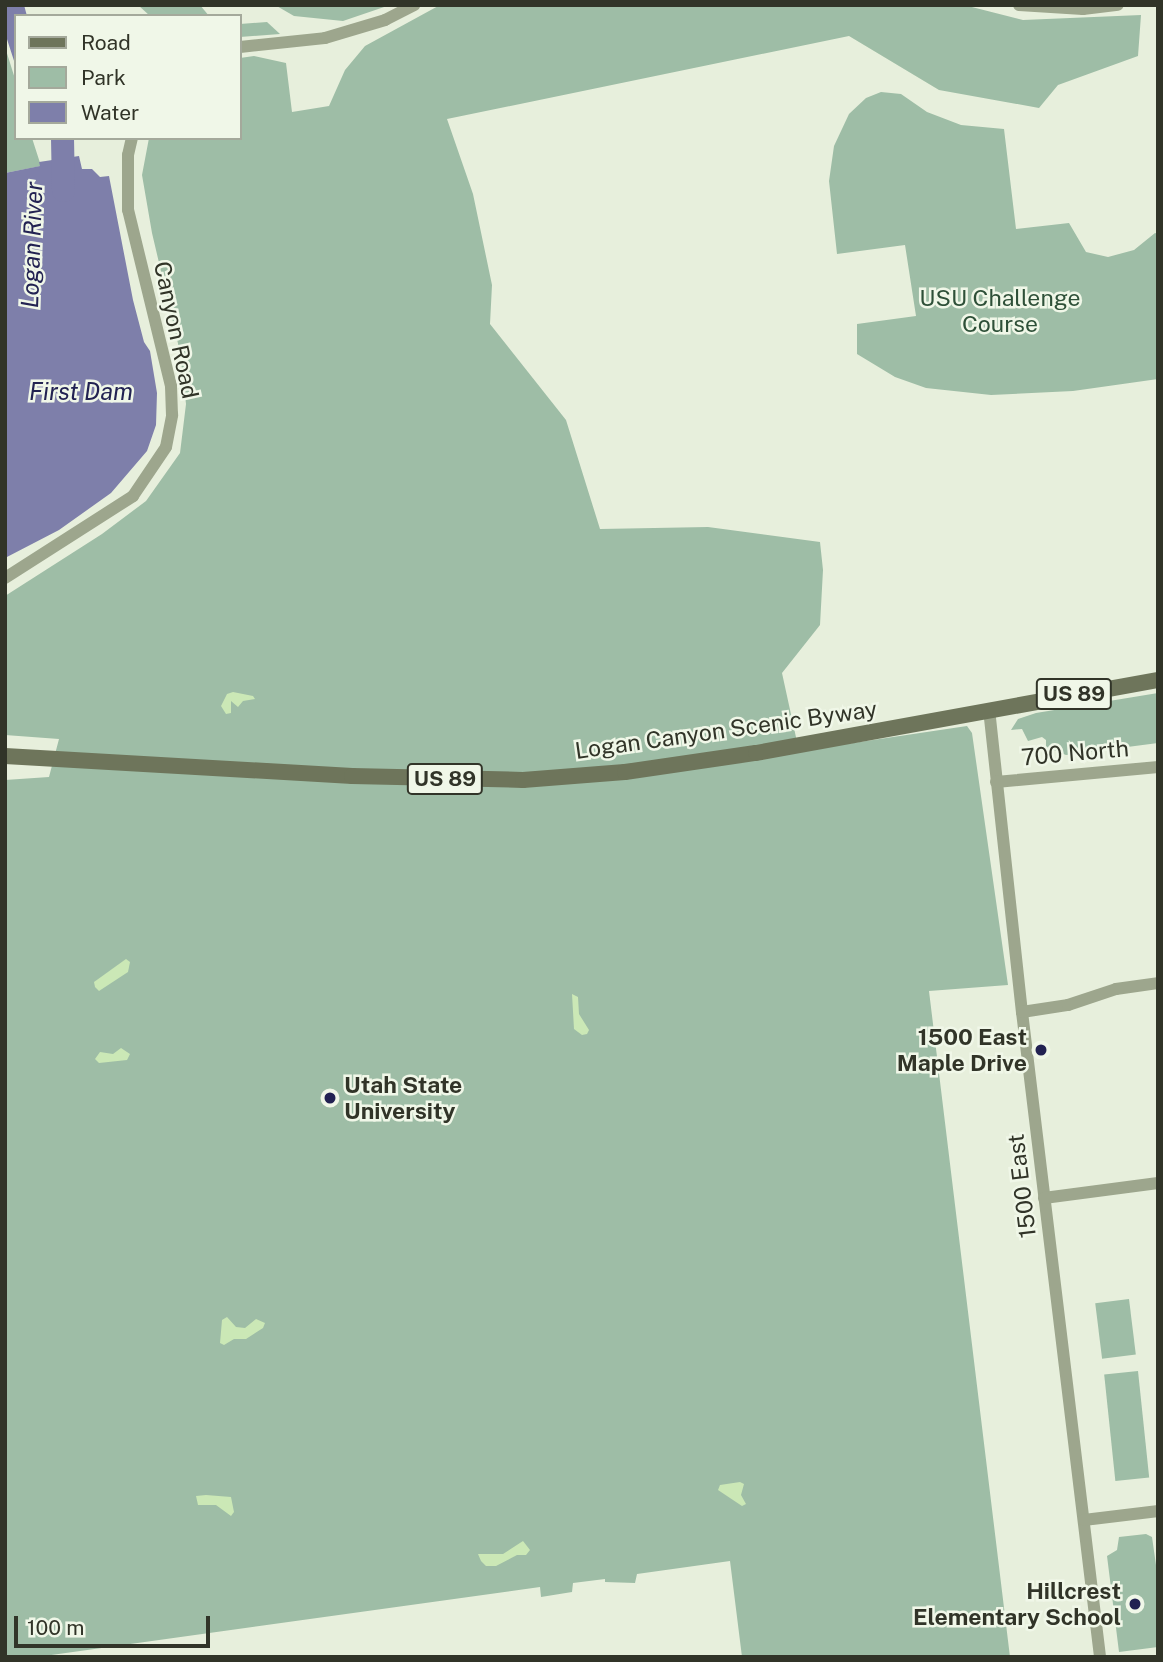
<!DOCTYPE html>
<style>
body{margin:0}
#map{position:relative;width:1163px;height:1662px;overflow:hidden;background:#e7efdc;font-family:"Public Sans",sans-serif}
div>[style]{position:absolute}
.green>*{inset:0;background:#9ebda6;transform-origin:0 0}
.sand>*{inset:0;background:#cbe8b6}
.water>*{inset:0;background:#7e7faa}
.river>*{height:23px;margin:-11.5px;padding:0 11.5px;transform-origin:11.5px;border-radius:11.5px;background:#7e7faa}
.minor>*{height:12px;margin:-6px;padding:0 6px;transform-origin:6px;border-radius:6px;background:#9da68d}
.major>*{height:16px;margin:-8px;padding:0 8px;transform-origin:8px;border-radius:8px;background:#6e755b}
.dots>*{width:19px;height:19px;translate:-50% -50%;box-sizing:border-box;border:4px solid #f0f7e8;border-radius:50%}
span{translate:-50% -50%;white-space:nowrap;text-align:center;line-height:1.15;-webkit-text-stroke:5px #f0f7e8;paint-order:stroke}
.shield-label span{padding:2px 5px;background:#f0f7e8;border:2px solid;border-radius:5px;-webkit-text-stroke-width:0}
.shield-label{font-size:21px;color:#313428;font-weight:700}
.park-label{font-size:23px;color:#2e5038}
.street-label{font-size:23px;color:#313428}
.poi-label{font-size:23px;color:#313428;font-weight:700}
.right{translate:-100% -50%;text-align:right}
.left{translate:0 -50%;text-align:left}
.water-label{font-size:24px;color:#222252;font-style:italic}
.frame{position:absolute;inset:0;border:7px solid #313428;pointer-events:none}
.legend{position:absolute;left:14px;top:14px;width:228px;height:126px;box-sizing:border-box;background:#f0f7e8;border:2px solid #a4a99b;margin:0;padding:9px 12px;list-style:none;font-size:21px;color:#313428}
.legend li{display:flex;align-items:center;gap:14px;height:35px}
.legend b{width:35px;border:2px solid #a4a99b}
.scale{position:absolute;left:14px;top:1616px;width:196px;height:32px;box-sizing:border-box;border:4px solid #313428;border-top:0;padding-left:9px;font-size:21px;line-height:24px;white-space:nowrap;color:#313428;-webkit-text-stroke:5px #f0f7e8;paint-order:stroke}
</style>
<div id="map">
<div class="green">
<i style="clip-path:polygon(138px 5px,200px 5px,209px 16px,150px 16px)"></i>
<i style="clip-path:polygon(275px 5px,390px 5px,343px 21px,294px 16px)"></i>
<i style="clip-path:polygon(440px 5px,964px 5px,1023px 20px,1141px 15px,1138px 56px,1058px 85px,1039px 108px,939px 90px,849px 36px,447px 119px,473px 194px,492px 285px,490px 324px,566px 420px,600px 529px,708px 527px,820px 542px,823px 570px,820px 625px,782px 673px,799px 751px,967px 726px,972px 733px,1008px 985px,929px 991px,1010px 1657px,742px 1657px,730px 1561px,637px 1574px,635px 1583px,605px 1582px,605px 1579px,573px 1583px,572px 1592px,541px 1597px,540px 1587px,37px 1657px,5px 1657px,5px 780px,49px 777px,59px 739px,5px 735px,5px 596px,102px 534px,146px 501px,180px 453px,186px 404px,180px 352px,152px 233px,142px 175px,149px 138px,240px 138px,240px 58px,254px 56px,286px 63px,292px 112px,329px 106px,345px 70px,365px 46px)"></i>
<i style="clip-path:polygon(267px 22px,280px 34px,240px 37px,240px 24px)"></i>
<i style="clip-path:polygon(5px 47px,16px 82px,16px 138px,32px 138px,41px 166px,5px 173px)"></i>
<i style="clip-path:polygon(881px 92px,901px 94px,927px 112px,961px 125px,1004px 129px,1016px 229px,1069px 223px,1086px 252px,1108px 257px,1134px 250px,1155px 233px,1158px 234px,1158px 379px,1073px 391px,991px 395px,926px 388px,895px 377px,857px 354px,857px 324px,916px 316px,905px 245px,837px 254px,829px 181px,834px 146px,849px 114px,866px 98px)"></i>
<i style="clip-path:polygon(1158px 693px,1158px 743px,1066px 755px,1046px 747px,1046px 740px,1042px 737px,1028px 741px,1022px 729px,1011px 730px,1018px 719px,1036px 713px)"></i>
<i style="left:1129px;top:1299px;width:56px;height:34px;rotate:83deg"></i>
<i style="left:1138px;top:1371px;width:107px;height:34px;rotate:84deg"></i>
<i style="clip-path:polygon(1146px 1534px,1152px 1537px,1158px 1579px,1158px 1647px,1119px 1652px,1107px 1556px,1117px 1550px,1119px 1537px)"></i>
</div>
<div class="sand">
<i style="clip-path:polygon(233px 692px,253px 696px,255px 699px,243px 701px,238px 707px,231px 701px,231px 713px,226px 714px,221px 706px,227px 694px)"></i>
<i style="clip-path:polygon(126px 959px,130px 962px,128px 972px,99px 991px,95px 987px,94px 982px)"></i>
<i style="clip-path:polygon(572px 994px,578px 997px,579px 1014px,589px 1030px,587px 1034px,582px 1035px,574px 1029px)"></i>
<i style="clip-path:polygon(121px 1048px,130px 1054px,127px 1060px,99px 1063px,95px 1059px,100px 1052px,113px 1054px)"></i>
<i style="clip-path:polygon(227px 1317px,236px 1327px,245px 1328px,256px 1319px,265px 1323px,263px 1328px,246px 1339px,234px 1339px,224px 1345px,220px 1343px,222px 1320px)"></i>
<i style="clip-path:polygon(740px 1482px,744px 1484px,741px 1495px,746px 1504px,742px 1506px,718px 1490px,720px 1485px)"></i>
<i style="clip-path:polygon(206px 1495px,231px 1497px,234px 1512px,231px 1516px,216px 1505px,198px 1505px,196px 1496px)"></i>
<i style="clip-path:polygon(523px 1541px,530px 1550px,526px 1555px,517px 1555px,496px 1566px,486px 1566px,481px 1561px,478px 1554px,503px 1554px)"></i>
</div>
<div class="water">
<i style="clip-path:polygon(5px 5px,24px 5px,27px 16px,16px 16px,16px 67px,5px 33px)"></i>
<i style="clip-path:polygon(79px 156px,82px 169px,92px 169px,100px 177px,109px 176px,133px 300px,144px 342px,150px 351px,157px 393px,156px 425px,147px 451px,111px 493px,59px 530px,5px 558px,5px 173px,40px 166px,39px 162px)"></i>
</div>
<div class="river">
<i style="left:62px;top:138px;width:52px;rotate:88.9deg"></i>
</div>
<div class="minor">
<i style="left:1019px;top:5px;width:64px;rotate:3.6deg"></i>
<i style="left:1083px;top:9px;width:35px;rotate:-7deg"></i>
<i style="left:240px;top:47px;width:85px;rotate:-6deg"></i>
<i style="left:325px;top:38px;width:63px;rotate:-16.7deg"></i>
<i style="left:385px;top:20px;width:33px;rotate:-27deg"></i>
<i style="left:5px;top:578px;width:152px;rotate:-32.6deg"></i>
<i style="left:133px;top:496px;width:59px;rotate:-56deg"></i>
<i style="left:166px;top:447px;width:33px;rotate:-79deg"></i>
<i style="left:172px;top:415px;width:29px;rotate:-92deg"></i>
<i style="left:171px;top:386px;width:181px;rotate:-103.7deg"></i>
<i style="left:128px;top:210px;width:55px;rotate:-90deg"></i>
<i style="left:128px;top:155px;width:17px;rotate:-77deg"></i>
<i style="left:989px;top:709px;width:305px;rotate:83.8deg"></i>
<i style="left:1022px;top:1012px;width:650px;rotate:83.1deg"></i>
<i style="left:996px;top:782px;width:163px;rotate:-5.3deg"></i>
<i style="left:1022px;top:1012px;width:47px;rotate:-8.7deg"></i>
<i style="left:1068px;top:1005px;width:51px;rotate:-18.4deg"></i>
<i style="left:1116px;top:989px;width:42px;rotate:-8.1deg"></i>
<i style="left:1044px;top:1198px;width:115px;rotate:-7.5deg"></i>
<i style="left:1084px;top:1520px;width:75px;rotate:-6.9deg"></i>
</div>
<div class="major">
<i style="left:5px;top:756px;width:348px;rotate:3.3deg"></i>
<i style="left:352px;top:776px;width:171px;rotate:1.3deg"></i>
<i style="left:523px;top:780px;width:102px;rotate:-4.5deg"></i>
<i style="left:625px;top:772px;width:132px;rotate:-8.3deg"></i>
<i style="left:756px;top:753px;width:409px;rotate:-10.3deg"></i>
</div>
<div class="dots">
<i style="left:1041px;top:1050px;background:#222252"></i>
<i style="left:330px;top:1098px;background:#222252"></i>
<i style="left:1135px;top:1604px;background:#222252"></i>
</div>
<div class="shield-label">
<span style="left:1074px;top:694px">US 89</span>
<span style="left:445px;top:779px">US 89</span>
</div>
<div class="park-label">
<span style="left:1000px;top:311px">USU Challenge<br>Course</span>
</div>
<div class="street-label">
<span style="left:176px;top:330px;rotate:78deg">Canyon Road</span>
<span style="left:726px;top:730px;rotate:-8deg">Logan Canyon Scenic Byway</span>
<span style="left:1075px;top:753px;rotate:-5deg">700 North</span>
<span style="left:1022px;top:1186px;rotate:-97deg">1500 East</span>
</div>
<div class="poi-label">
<span class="right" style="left:1027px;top:1050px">1500 East<br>Maple Drive</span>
<span class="left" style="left:344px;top:1098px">Utah State<br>University</span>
<span class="right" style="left:1121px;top:1604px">Hillcrest<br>Elementary School</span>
</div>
<div class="water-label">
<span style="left:32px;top:245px;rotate:-88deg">Logan River</span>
<span style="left:81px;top:392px">First Dam</span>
</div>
<div class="frame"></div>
<ul class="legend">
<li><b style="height:9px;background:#6e755b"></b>Road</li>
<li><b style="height:19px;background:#9ebda6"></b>Park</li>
<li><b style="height:19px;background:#7e7faa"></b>Water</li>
</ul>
<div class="scale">100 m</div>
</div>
